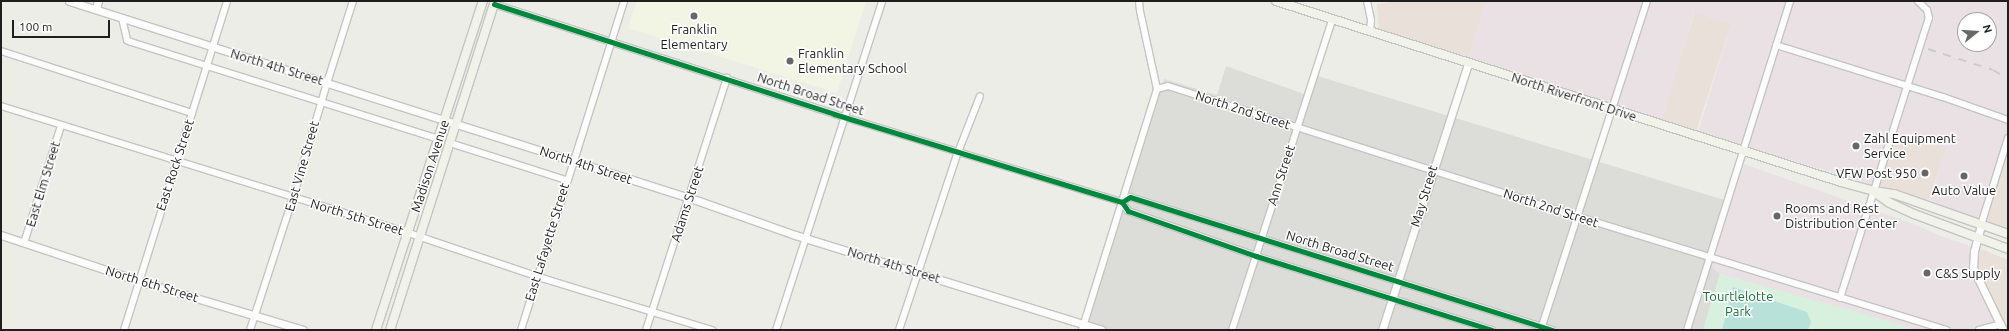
<!DOCTYPE html>
<style>
body{margin:0}
#map{position:relative;width:2009px;height:331px;overflow:hidden;background:#edede8;font-family:Ubuntu,sans-serif}
div>[style]{position:absolute}
.residential>*{inset:0;background:#dcdcd9}
.commercial>*{inset:0;background:#eae0da;transform-origin:0 0}
.industrial>*{inset:0;background:#eae1e4}
.education>*{inset:0;background:#f2f5e4}
.park>*{inset:0;background:#d8f1de}
.pitch>*{inset:0;background:#b7e1d9}
.roads{filter:drop-shadow(1px 0 #c4c4c2) drop-shadow(-1px 0 #c4c4c2) drop-shadow(0 1px #c4c4c2) drop-shadow(0 -1px #c4c4c2)}
.minor>*{height:6px;margin:-3px;padding:0 3px;transform-origin:3px;border-radius:3px;background:#fcfcfc}
.tertiary>*{height:7px;margin:-3.5px;padding:0 3.5px;transform-origin:3.5px;border-radius:3.5px;background:#fcfcfc}
.secondary>*{height:8px;margin:-4px;padding:0 4px;transform-origin:4px;border-radius:4px;background:#f1f3eb}
.rail>*{height:2px;margin-top:-1px;transform-origin:0;background:repeating-linear-gradient(90deg,#cbcbca 0 8px,transparent 0 16px)}
.cycleway>*{height:5px;margin:-2.5px;padding:0 2.5px;transform-origin:2.5px;border-radius:2.5px;background:#00873e}
.dots>*{width:11px;height:11px;translate:-50% -50%;box-sizing:border-box;border:2px solid #fff;border-radius:50%}
span{translate:-50% -50%;white-space:nowrap;text-align:center;line-height:1.15;-webkit-text-stroke:3px #fff;paint-order:stroke}
.poi-label{font-size:13px;color:#1f1f1f}
.left{translate:0 -50%;text-align:left}
.right{translate:-100% -50%;text-align:right}
.street-label{font-size:13px;color:#1f1f1f}
.park-label{font-size:13px;color:#147534}
.frame{position:absolute;inset:0;border:2px solid #1f1f1f;pointer-events:none}
.north{position:absolute;left:1957px;top:12px;width:40px;height:40px;box-sizing:border-box;background:#fff;border:1px solid #a5a5a5;border-radius:50%;rotate:73deg;font-size:11px;font-weight:700;line-height:16px;text-align:center;color:#1f1f1f}
.north::after{content:'';display:block;margin:auto;width:14px;height:18px;background:#676765;clip-path:polygon(50% 0,100% 100%,50% 72%,0 100%)}
.scale{position:absolute;left:12px;top:20px;width:98px;height:18px;box-sizing:border-box;border:2px solid #1f1f1f;border-top:0;padding-left:5px;font-size:12px;line-height:14px;white-space:nowrap;color:#1f1f1f;-webkit-text-stroke:3px #fff;paint-order:stroke}
</style>
<div id="map">
<div class="residential">
<i style="clip-path:polygon(1226px 66px,1304px 94px,1311px 74px,1731px 202px,1709px 264px,1720px 274px,1703px 330px,1086px 330px,1164px 79px,1217px 95px)"></i>
</div>
<div class="commercial">
<i style="clip-path:polygon(1397px 1px,1486px 1px,1469px 57px,1379px 30px,1377px 4px)"></i>
<i style="left:1695px;top:12px;width:38px;height:114px;rotate:18deg"></i>
<i style="left:1896px;top:133px;width:52px;height:56px;rotate:18deg"></i>
<i style="clip-path:polygon(2008px 147px,2008px 231px,1984px 225px)"></i>
<i style="clip-path:polygon(1984px 250px,2008px 260px,2008px 330px,1991px 292px,1984px 281px,1978px 263px,1979px 253px)"></i>
</div>
<div class="industrial">
<i style="clip-path:polygon(evenodd,1486px 1px,2008px 1px,2008px 147px,1984px 225px,1930px 200px,1945px 149px,1896px 133px,1880px 187px,1698px 132px,1731px 24px,1694px 13px,1662px 121px,1469px 57px,1486px 1px,1965px 20px,1989px 20px,1989px 44px,1965px 44px,1965px 20px)"></i>
<i style="clip-path:polygon(1744px 164px,1914px 224px,1943px 237px,1984px 250px,1979px 253px,1978px 263px,1984px 281px,1991px 292px,2008px 330px,1916px 330px,1720px 274px,1709px 264px)"></i>
</div>
<div class="education">
<i style="clip-path:polygon(637px 1px,866px 1px,837px 93px,628px 28px)"></i>
</div>
<div class="park">
<i style="clip-path:polygon(1720px 274px,1860px 313px,1916px 330px,1703px 330px)"></i>
</div>
<div class="pitch">
<i style="clip-path:polygon(1733px 287px,1807px 312px,1811px 322px,1808px 330px,1722px 330px)"></i>
</div>
<div class="roads">
<div class="minor">
<i style="left:1367px;top:1px;width:19px;rotate:78deg"></i>
<i style="left:1371px;top:20px;width:12px;rotate:95deg"></i>
<i style="left:494px;top:4px;width:357px;rotate:17.9deg"></i>
<i style="left:834px;top:114px;width:301px;rotate:17deg"></i>
<i style="left:1122px;top:202px;width:11px;rotate:56deg"></i>
<i style="left:1128px;top:211px;width:136px;rotate:19.4deg"></i>
<i style="left:1256px;top:256px;width:247px;rotate:17.4deg"></i>
<i style="left:122px;top:18px;width:23px;rotate:77deg"></i>
<i style="left:127px;top:40px;width:4px;rotate:27deg"></i>
<i style="left:131px;top:42px;width:323px;rotate:17.5deg"></i>
<i style="left:1776px;top:45px;width:175px;rotate:17.3deg"></i>
<i style="left:1943px;top:97px;width:69px;rotate:19.5deg"></i>
<i style="left:1px;top:51px;width:201px;rotate:18deg"></i>
<i style="left:1157px;top:89px;width:11px;rotate:-15deg"></i>
<i style="left:1168px;top:86px;width:428px;rotate:17.7deg"></i>
<i style="left:1576px;top:216px;width:388px;rotate:17.1deg"></i>
<i style="left:1px;top:106px;width:427px;rotate:17.3deg"></i>
<i style="left:409px;top:233px;width:144px;rotate:18.7deg"></i>
<i style="left:545px;top:279px;width:175px;rotate:17deg"></i>
<i style="left:450px;top:143px;width:122px;rotate:17.7deg"></i>
<i style="left:1122px;top:202px;width:9px;rotate:-32deg"></i>
<i style="left:1130px;top:197px;width:443px;rotate:17.5deg"></i>
<i style="left:1981px;top:225px;width:91px;rotate:-72.8deg"></i>
<i style="left:24px;top:243px;width:123px;rotate:-72.5deg"></i>
<i style="left:1840px;top:298px;width:294px;rotate:-72.4deg"></i>
<i style="left:1929px;top:18px;width:8px;rotate:-104deg"></i>
<i style="left:1927px;top:10px;width:13px;rotate:-135deg"></i>
<i style="left:1541px;top:329px;width:345px;rotate:-72.1deg"></i>
<i style="left:124px;top:330px;width:345px;rotate:-72.6deg"></i>
<i style="left:250px;top:330px;width:139px;rotate:-72deg"></i>
<i style="left:293px;top:198px;width:120px;rotate:-73.5deg"></i>
<i style="left:327px;top:83px;width:86px;rotate:-72.4deg"></i>
<i style="left:521px;top:330px;width:345px;rotate:-72.6deg"></i>
<i style="left:646px;top:330px;width:265px;rotate:-72.2deg"></i>
<i style="left:776px;top:330px;width:346px;rotate:-72.1deg"></i>
<i style="left:899px;top:330px;width:184px;rotate:-71.7deg"></i>
<i style="left:957px;top:155px;width:63px;rotate:-68.7deg"></i>
<i style="left:1082px;top:330px;width:252px;rotate:-72.7deg"></i>
<i style="left:1157px;top:89px;width:80px;rotate:-102.3deg"></i>
<i style="left:1140px;top:11px;width:10px;rotate:-96deg"></i>
<i style="left:1232px;top:330px;width:326px;rotate:-72.1deg"></i>
<i style="left:1687px;top:330px;width:345px;rotate:-72.6deg"></i>
<i style="left:1979px;top:330px;width:23px;rotate:-15deg"></i>
</div>
<div class="tertiary">
<i style="left:69px;top:1px;width:661px;rotate:17.61deg"></i>
<i style="left:699px;top:201px;width:102px;rotate:19.5deg"></i>
<i style="left:795px;top:235px;width:321px;rotate:17.2deg"></i>
<i style="left:96px;top:9px;width:8px;rotate:-76deg"></i>
<i style="left:1981px;top:225px;width:27px;rotate:105deg"></i>
<i style="left:1974px;top:251px;width:17px;rotate:93deg"></i>
<i style="left:1973px;top:268px;width:69px;rotate:64.2deg"></i>
<i style="left:1px;top:235px;width:145px;rotate:18.4deg"></i>
<i style="left:139px;top:281px;width:171px;rotate:16.6deg"></i>
<i style="left:1382px;top:330px;width:281px;rotate:-72.1deg"></i>
</div>
<div class="secondary">
<i style="left:1276px;top:1px;width:593px;rotate:17.76deg"></i>
<i style="left:1841px;top:182px;width:34px;rotate:15deg"></i>
<i style="left:1874px;top:191px;width:20px;rotate:9deg"></i>
<i style="left:1894px;top:194px;width:121px;rotate:19.3deg"></i>
<i style="left:1874px;top:192px;width:19px;rotate:35deg"></i>
<i style="left:1890px;top:203px;width:26px;rotate:25deg"></i>
<i style="left:1914px;top:214px;width:100px;rotate:20.4deg"></i>
<i style="left:376px;top:330px;width:346px;rotate:-72deg"></i>
<i style="left:390px;top:330px;width:345px;rotate:-72.3deg"></i>
</div>
</div>
<div class="rail">
<i style="left:1928px;top:49px;width:68px;rotate:17.9deg"></i>
<i style="left:1993px;top:70px;width:17px;rotate:31deg"></i>
</div>
<div class="cycleway">
<i style="left:494px;top:4px;width:357px;rotate:17.9deg"></i>
<i style="left:834px;top:114px;width:301px;rotate:17deg"></i>
<i style="left:1122px;top:202px;width:11px;rotate:56deg"></i>
<i style="left:1128px;top:211px;width:136px;rotate:19.4deg"></i>
<i style="left:1256px;top:256px;width:247px;rotate:17.4deg"></i>
<i style="left:1122px;top:202px;width:9px;rotate:-32deg"></i>
<i style="left:1130px;top:197px;width:443px;rotate:17.5deg"></i>
</div>
<div class="dots">
<i style="left:694px;top:16px;background:#676765"></i>
<i style="left:790px;top:61px;background:#676765"></i>
<i style="left:1856px;top:146px;background:#676765"></i>
<i style="left:1925px;top:173px;background:#676765"></i>
<i style="left:1964px;top:176px;background:#676765"></i>
<i style="left:1777px;top:216px;background:#676765"></i>
<i style="left:1927px;top:273px;background:#676765"></i>
</div>
<div class="poi-label">
<span style="left:694px;top:37px">Franklin<br>Elementary</span>
<span class="left" style="left:798px;top:61px">Franklin<br>Elementary School</span>
<span class="left" style="left:1864px;top:146px">Zahl Equipment<br>Service</span>
<span class="right" style="left:1917px;top:173px">VFW Post 950</span>
<span style="left:1964px;top:190px">Auto Value</span>
<span class="left" style="left:1785px;top:216px">Rooms and Rest<br>Distribution Center</span>
<span class="left" style="left:1935px;top:273px">C&amp;S Supply</span>
</div>
<div class="street-label">
<span style="left:277px;top:67px;rotate:17deg">North 4th Street</span>
<span style="left:811px;top:94px;rotate:18deg">North Broad Street</span>
<span style="left:1574px;top:97px;rotate:18deg">North Riverfront Drive</span>
<span style="left:1243px;top:110px;rotate:18deg">North 2nd Street</span>
<span style="left:175px;top:165px;rotate:-72deg">East Rock Street</span>
<span style="left:586px;top:165px;rotate:18deg">North 4th Street</span>
<span style="left:302px;top:166px;rotate:-74deg">East Vine Street</span>
<span style="left:430px;top:166px;rotate:-72deg">Madison Avenue</span>
<span style="left:1281px;top:175px;rotate:-72deg">Ann Street</span>
<span style="left:43px;top:184px;rotate:-73deg">East Elm Street</span>
<span style="left:1424px;top:196px;rotate:-73deg">May Street</span>
<span style="left:687px;top:204px;rotate:-72deg">Adams Street</span>
<span style="left:1551px;top:208px;rotate:18deg">North 2nd Street</span>
<span style="left:357px;top:217px;rotate:17deg">North 5th Street</span>
<span style="left:547px;top:242px;rotate:-73deg">East Lafayette Street</span>
<span style="left:1340px;top:251px;rotate:17deg">North Broad Street</span>
<span style="left:894px;top:265px;rotate:17deg">North 4th Street</span>
<span style="left:152px;top:284px;rotate:17deg">North 6th Street</span>
</div>
<div class="park-label">
<span style="left:1738px;top:304px">Tourtlelotte<br>Park</span>
</div>
<div class="frame"></div>
<div class="north">N</div>
<div class="scale">100 m</div>
</div>
